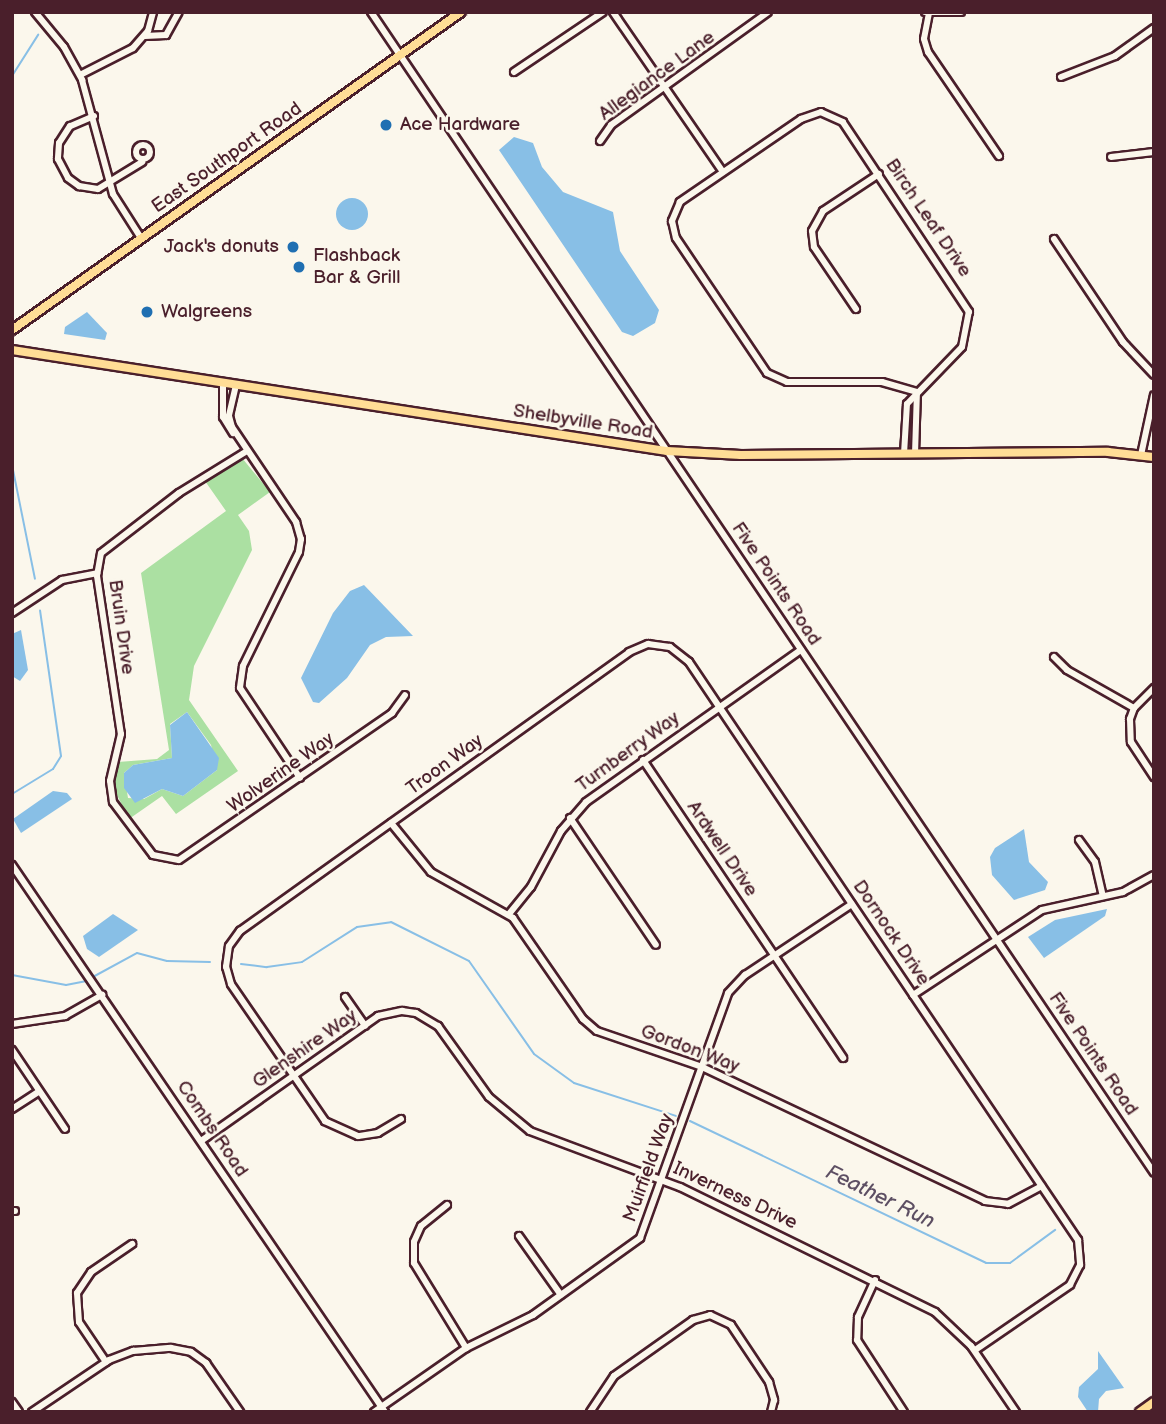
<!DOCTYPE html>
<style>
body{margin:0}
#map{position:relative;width:1166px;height:1424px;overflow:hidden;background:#fbf7ec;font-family:"Balsamiq Sans",sans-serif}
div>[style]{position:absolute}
.green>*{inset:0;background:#abe0a2}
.water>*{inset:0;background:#88bfe6}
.round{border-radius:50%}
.stream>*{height:2px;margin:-1px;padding:0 1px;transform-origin:1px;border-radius:1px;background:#88bfe6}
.roads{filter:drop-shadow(2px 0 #4a1f2b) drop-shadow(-2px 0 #4a1f2b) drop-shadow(0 2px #4a1f2b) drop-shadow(0 -2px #4a1f2b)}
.minor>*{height:6px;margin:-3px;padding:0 3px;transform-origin:3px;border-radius:3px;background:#fbf7ec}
.minor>.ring{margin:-3px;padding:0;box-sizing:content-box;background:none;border:6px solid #fbf7ec;border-radius:50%}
.major>*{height:8px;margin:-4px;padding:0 4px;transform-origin:4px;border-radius:4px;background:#ffdd96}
.dots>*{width:19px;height:19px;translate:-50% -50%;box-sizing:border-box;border:4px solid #fbf7ec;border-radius:50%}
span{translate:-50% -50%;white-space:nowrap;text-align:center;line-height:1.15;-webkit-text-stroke:5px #fbf7ec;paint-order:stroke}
.street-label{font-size:19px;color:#4a1f2b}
.poi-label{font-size:19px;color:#4a1f2b}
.left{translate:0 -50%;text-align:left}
.right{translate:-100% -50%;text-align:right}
.water-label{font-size:21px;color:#5d4f63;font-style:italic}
.frame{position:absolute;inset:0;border:14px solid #4a1f2b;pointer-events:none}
</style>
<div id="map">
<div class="green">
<i style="clip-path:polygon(evenodd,242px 458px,270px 492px,238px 515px,249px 531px,252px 550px,194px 666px,189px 700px,238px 771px,176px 814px,162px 796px,129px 819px,113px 787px,118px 762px,157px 759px,169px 750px,141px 573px,226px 511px,205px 481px,242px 458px,187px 712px,211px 745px,217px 770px,183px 796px,162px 789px,144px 799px,128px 798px,124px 773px,133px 765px,172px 758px,170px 724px,187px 712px)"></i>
</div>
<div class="water">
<i style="clip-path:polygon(514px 137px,533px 143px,542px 167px,563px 192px,613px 212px,620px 251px,659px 310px,655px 323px,633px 336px,622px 332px,499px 150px)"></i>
<i class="round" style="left:336px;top:198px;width:32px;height:32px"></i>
<i style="clip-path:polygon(87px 312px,107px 333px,105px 340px,64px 334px,65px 327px)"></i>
<i style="clip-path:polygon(364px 585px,413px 636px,386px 637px,370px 645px,347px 678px,319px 703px,313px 702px,301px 678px,333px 613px,350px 591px)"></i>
<i style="clip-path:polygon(21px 630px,28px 670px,20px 681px,12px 676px,12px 634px)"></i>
<i style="clip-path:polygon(187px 712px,219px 758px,217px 770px,183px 796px,162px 789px,135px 803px,124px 788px,124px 773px,133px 765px,172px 758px,170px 725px)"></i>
<i style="clip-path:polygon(53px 791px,67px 793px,72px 799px,21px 833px,13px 819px)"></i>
<i style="clip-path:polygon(1024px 829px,1029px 862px,1048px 882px,1045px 890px,1014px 900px,992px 875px,990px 857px,995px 848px)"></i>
<i style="clip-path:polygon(1107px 909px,1105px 916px,1044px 958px,1028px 937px,1055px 920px)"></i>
<i style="clip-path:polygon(113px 914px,138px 930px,99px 957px,87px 949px,83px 936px)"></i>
<i style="clip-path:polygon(1098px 1351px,1124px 1388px,1106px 1391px,1099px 1399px,1098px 1412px,1088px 1412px,1078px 1397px,1079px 1387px,1098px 1369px)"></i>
</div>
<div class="stream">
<i style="left:51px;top:13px;width:1px;rotate:-90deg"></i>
<i style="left:12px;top:76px;width:49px;rotate:-57.6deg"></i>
<i style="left:12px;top:465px;width:116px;rotate:78.6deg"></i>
<i style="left:12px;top:794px;width:48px;rotate:-31.4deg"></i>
<i style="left:53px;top:769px;width:15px;rotate:-58deg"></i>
<i style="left:61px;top:756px;width:147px;rotate:-98.2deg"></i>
<i style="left:241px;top:964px;width:26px;rotate:7deg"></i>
<i style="left:267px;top:967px;width:35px;rotate:-8deg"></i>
<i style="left:302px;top:962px;width:65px;rotate:-32.5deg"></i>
<i style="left:357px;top:927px;width:34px;rotate:-8deg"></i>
<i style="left:391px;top:922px;width:87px;rotate:26.6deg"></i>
<i style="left:469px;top:961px;width:113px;rotate:55deg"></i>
<i style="left:534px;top:1054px;width:49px;rotate:35.9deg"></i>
<i style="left:574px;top:1083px;width:107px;rotate:17.9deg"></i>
<i style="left:12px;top:975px;width:55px;rotate:10.5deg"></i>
<i style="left:66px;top:985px;width:21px;rotate:-11deg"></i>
<i style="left:91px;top:978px;width:52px;rotate:-28.5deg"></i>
<i style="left:137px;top:953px;width:31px;rotate:15deg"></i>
<i style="left:167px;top:961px;width:43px;rotate:1.3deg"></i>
<i style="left:690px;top:1121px;width:328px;rotate:25.6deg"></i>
<i style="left:986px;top:1263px;width:24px"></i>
<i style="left:1010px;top:1263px;width:56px;rotate:-36.3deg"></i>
</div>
<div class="roads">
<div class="minor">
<i style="left:35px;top:12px;width:45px;rotate:50.4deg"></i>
<i style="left:64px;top:47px;width:38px;rotate:61deg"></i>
<i style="left:82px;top:80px;width:118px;rotate:74.8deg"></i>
<i style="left:113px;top:194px;width:52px;rotate:57.5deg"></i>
<i style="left:371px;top:12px;width:1400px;rotate:56deg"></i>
<i style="left:613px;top:12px;width:194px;rotate:55.5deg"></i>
<i style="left:925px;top:12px;width:36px"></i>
<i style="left:929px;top:13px;width:26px;rotate:101deg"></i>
<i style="left:924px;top:39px;width:14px;rotate:73deg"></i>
<i style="left:928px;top:52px;width:126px;rotate:55.7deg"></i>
<i style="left:145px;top:36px;width:21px;rotate:-3deg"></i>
<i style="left:166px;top:35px;width:26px;rotate:-61deg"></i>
<i style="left:514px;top:72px;width:107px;rotate:-34deg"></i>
<i style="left:80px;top:75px;width:59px;rotate:-27deg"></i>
<i style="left:133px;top:48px;width:23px;rotate:-49deg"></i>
<i style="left:148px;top:31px;width:20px;rotate:-75deg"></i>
<i style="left:1061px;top:77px;width:58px;rotate:-21.3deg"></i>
<i style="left:1115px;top:56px;width:48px;rotate:-35.7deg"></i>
<i style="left:94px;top:116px;width:26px;rotate:157deg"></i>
<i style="left:70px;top:126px;width:20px;rotate:123deg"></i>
<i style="left:59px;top:143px;width:16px;rotate:94deg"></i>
<i style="left:58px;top:159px;width:21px;rotate:62deg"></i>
<i style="left:68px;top:178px;width:14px;rotate:36deg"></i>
<i style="left:79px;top:186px;width:19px;rotate:9deg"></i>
<i style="left:98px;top:189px;width:52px;rotate:-31.5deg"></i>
<i style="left:600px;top:141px;width:19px;rotate:-55deg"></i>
<i style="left:611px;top:125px;width:193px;rotate:-35.7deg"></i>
<i class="ring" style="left:136px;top:145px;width:8px;height:8px"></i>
<i style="left:1111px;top:157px;width:43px;rotate:-6.6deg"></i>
<i style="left:1054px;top:239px;width:124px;rotate:56.2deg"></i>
<i style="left:1123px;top:342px;width:45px;rotate:46.8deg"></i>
<i style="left:856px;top:309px;width:75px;rotate:-124.1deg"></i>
<i style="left:814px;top:247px;width:16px;rotate:-97deg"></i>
<i style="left:812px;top:231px;width:23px;rotate:-61deg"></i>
<i style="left:823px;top:211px;width:67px;rotate:-33.5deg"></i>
<i style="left:223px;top:383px;width:34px;rotate:90deg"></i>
<i style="left:223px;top:417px;width:19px;rotate:58deg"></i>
<i style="left:236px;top:385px;width:32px;rotate:103deg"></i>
<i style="left:229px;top:416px;width:11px;rotate:75deg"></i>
<i style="left:232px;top:427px;width:115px;rotate:56deg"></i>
<i style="left:296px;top:522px;width:18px;rotate:74deg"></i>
<i style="left:301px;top:539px;width:13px;rotate:99deg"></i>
<i style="left:299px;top:552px;width:127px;rotate:116.2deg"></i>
<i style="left:243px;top:666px;width:22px;rotate:98deg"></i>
<i style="left:240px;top:688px;width:108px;rotate:56.3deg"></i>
<i style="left:247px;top:451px;width:80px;rotate:148.3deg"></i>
<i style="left:179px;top:493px;width:98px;rotate:142.4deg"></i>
<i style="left:101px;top:553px;width:23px;rotate:100deg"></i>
<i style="left:97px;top:576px;width:160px;rotate:81.4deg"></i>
<i style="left:121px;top:734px;width:48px;rotate:103.2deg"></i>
<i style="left:110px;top:781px;width:21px;rotate:82deg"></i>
<i style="left:113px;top:802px;width:66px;rotate:53deg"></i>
<i style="left:153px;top:855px;width:26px;rotate:11deg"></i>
<i style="left:179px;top:860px;width:259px;rotate:-34.6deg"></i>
<i style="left:392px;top:713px;width:22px;rotate:-54deg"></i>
<i style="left:904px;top:454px;width:50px;rotate:-86.6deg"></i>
<i style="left:907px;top:404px;width:79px;rotate:-46deg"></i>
<i style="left:962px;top:347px;width:36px;rotate:-79deg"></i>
<i style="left:969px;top:312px;width:228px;rotate:-123.6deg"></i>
<i style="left:843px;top:122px;width:24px;rotate:-156deg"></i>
<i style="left:821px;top:112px;width:21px;rotate:161deg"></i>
<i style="left:801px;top:119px;width:147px;rotate:145.6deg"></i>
<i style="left:680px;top:202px;width:21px;rotate:113deg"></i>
<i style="left:672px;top:221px;width:17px;rotate:77deg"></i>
<i style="left:676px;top:238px;width:163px;rotate:56deg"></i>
<i style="left:767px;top:373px;width:22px;rotate:24deg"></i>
<i style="left:787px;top:382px;width:95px"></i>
<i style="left:882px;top:382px;width:36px;rotate:16deg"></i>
<i style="left:915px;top:454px;width:62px;rotate:-88.2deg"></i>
<i style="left:1141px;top:455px;width:61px;rotate:-77.8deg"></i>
<i style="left:12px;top:613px;width:60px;rotate:-33.4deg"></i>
<i style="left:62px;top:580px;width:36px;rotate:-11deg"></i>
<i style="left:1054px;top:657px;width:18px;rotate:45deg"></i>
<i style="left:1067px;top:670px;width:77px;rotate:29.6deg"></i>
<i style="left:1154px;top:688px;width:28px;rotate:135deg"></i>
<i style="left:1134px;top:708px;width:12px;rotate:110deg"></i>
<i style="left:1130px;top:719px;width:23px;rotate:88deg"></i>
<i style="left:1131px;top:742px;width:42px;rotate:56.7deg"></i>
<i style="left:643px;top:760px;width:359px;rotate:56.1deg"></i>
<i style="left:570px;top:818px;width:153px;rotate:55.9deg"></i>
<i style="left:391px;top:823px;width:63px;rotate:50.8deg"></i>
<i style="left:431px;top:872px;width:94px;rotate:29.3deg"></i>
<i style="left:513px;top:918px;width:123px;rotate:55.3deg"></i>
<i style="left:583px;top:1019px;width:18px;rotate:41deg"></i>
<i style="left:597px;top:1031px;width:111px;rotate:18.9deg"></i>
<i style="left:702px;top:1067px;width:313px;rotate:25.3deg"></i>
<i style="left:985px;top:1201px;width:23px;rotate:7deg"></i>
<i style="left:1008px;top:1204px;width:38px;rotate:-28deg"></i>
<i style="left:1079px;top:840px;width:27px;rotate:54deg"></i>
<i style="left:1095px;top:862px;width:35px;rotate:77deg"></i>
<i style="left:12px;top:865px;width:662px;rotate:55.71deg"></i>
<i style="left:509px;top:914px;width:35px;rotate:-51deg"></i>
<i style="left:531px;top:887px;width:64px;rotate:-61.8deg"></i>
<i style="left:561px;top:831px;width:38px;rotate:-49deg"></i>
<i style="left:586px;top:802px;width:263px;rotate:-35.3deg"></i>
<i style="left:913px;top:995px;width:154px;rotate:-33.4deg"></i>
<i style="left:1042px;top:910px;width:83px;rotate:-12.5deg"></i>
<i style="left:1123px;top:892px;width:35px;rotate:-29deg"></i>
<i style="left:345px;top:997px;width:35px;rotate:55deg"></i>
<i style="left:12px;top:1024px;width:54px;rotate:-8.6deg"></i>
<i style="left:65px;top:1016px;width:43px;rotate:-29.6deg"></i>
<i style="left:12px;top:1050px;width:95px;rotate:56.1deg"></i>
<i style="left:12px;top:1109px;width:31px;rotate:-33deg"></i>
<i style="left:401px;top:1119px;width:27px;rotate:149deg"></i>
<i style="left:378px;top:1133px;width:20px;rotate:171deg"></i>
<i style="left:358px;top:1136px;width:36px;rotate:-156deg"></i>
<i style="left:325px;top:1121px;width:166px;rotate:-124.5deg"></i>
<i style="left:231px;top:984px;width:18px;rotate:-106deg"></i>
<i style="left:226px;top:967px;width:21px;rotate:-82deg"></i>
<i style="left:229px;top:946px;width:19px;rotate:-54deg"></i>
<i style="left:240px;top:931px;width:479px;rotate:-35.6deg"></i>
<i style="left:629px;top:652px;width:21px;rotate:-23deg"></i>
<i style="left:648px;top:644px;width:22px;rotate:8deg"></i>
<i style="left:670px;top:647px;width:24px;rotate:38deg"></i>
<i style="left:689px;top:662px;width:697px;rotate:56.06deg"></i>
<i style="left:1078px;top:1240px;width:25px;rotate:85deg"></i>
<i style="left:1080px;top:1265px;width:22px;rotate:117deg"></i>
<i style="left:1070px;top:1285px;width:115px;rotate:145.6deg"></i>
<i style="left:201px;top:1141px;width:217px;rotate:-35.2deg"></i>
<i style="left:378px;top:1016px;width:25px;rotate:-12deg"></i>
<i style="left:402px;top:1011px;width:14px;rotate:8deg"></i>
<i style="left:416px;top:1013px;width:26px;rotate:31deg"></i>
<i style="left:438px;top:1026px;width:87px;rotate:54.3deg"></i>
<i style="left:489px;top:1097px;width:53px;rotate:39.7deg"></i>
<i style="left:530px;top:1131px;width:160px;rotate:20.5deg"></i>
<i style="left:680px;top:1187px;width:284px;rotate:26.1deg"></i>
<i style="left:935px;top:1312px;width:50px;rotate:43.4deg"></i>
<i style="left:971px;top:1346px;width:80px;rotate:55.7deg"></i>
<i style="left:447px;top:1205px;width:33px;rotate:141deg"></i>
<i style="left:421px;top:1226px;width:17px;rotate:114deg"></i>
<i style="left:414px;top:1242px;width:21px;rotate:90deg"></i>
<i style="left:414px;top:1263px;width:100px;rotate:58.5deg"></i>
<i style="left:12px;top:1211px;width:3px"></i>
<i style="left:519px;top:1236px;width:72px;rotate:54.6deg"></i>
<i style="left:875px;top:1280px;width:41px;rotate:114.7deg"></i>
<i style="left:858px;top:1317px;width:23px;rotate:92deg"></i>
<i style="left:857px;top:1340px;width:86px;rotate:56.9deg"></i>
<i style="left:106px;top:1362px;width:48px;rotate:-124deg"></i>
<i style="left:79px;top:1322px;width:29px;rotate:-94deg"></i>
<i style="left:77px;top:1293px;width:25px;rotate:-56deg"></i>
<i style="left:91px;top:1272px;width:50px;rotate:-34.3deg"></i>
<i style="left:12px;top:1402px;width:12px;rotate:55deg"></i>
<i style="left:32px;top:1412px;width:93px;rotate:-34deg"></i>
<i style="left:109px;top:1360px;width:26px;rotate:-21deg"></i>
<i style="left:133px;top:1351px;width:38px;rotate:-5deg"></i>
<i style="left:171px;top:1348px;width:20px;rotate:11deg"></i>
<i style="left:191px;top:1352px;width:19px;rotate:36deg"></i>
<i style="left:206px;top:1363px;width:60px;rotate:55.2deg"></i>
<i style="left:374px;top:1412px;width:112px;rotate:-34.8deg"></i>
<i style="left:466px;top:1348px;width:75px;rotate:-26.2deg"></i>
<i style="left:533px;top:1315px;width:132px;rotate:-35.7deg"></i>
<i style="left:640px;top:1238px;width:260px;rotate:-70.2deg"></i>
<i style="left:728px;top:993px;width:25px;rotate:-47deg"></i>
<i style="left:745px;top:975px;width:128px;rotate:-33.6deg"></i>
<i style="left:590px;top:1412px;width:43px;rotate:-56.3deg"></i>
<i style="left:614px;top:1376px;width:97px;rotate:-35.3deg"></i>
<i style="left:693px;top:1320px;width:18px;rotate:-16deg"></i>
<i style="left:710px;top:1315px;width:23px;rotate:25deg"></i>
<i style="left:731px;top:1325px;width:69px;rotate:56.3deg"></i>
<i style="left:769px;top:1382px;width:19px;rotate:74deg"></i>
<i style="left:774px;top:1400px;width:12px;rotate:104deg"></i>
</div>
<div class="major">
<i style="left:12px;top:330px;width:550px;rotate:-35.31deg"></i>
<i style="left:12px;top:350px;width:663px;rotate:8.77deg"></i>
<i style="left:667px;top:451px;width:74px;rotate:3.1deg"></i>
<i style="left:741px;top:455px;width:367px;rotate:-0.5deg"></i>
<i style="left:1108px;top:452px;width:46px;rotate:6.2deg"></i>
<i style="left:1140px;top:1412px;width:17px;rotate:-36deg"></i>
</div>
</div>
<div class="dots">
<i style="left:386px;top:125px;background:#1f6fb2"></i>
<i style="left:293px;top:247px;background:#1f6fb2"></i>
<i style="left:299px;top:267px;background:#1f6fb2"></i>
<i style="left:147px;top:312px;background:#1f6fb2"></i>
</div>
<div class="street-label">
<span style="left:657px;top:76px;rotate:-36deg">Allegiance Lane</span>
<span style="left:227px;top:158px;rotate:-35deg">East Southport Road</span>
<span style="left:928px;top:218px;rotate:56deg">Birch Leaf Drive</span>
<span style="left:583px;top:422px;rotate:9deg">Shelbyville Road</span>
<span style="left:776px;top:584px;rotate:56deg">Five Points Road</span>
<span style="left:121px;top:627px;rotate:82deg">Bruin Drive</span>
<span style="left:628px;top:752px;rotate:-36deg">Turnberry Way</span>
<span style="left:445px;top:765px;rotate:-36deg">Troon Way</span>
<span style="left:281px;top:773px;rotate:-35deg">Wolverine Way</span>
<span style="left:722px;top:849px;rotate:56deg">Ardwell Drive</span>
<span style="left:891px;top:933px;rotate:56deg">Dornock Drive</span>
<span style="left:305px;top:1049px;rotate:-35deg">Glenshire Way</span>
<span style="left:690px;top:1049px;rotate:21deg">Gordon Way</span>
<span style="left:1093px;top:1054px;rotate:56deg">Five Points Road</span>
<span style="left:212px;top:1129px;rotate:56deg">Combs Road</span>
<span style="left:649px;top:1168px;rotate:-70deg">Muirfield Way</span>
<span style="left:735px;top:1196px;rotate:25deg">Inverness Drive</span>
</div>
<div class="poi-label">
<span class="left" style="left:400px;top:125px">Ace Hardware</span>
<span class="right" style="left:279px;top:247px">Jack's donuts</span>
<span class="left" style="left:313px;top:267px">Flashback<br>Bar &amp; Grill</span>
<span class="left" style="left:161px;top:312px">Walgreens</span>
</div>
<div class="water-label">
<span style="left:880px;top:1197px;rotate:26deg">Feather Run</span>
</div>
<div class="frame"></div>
</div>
